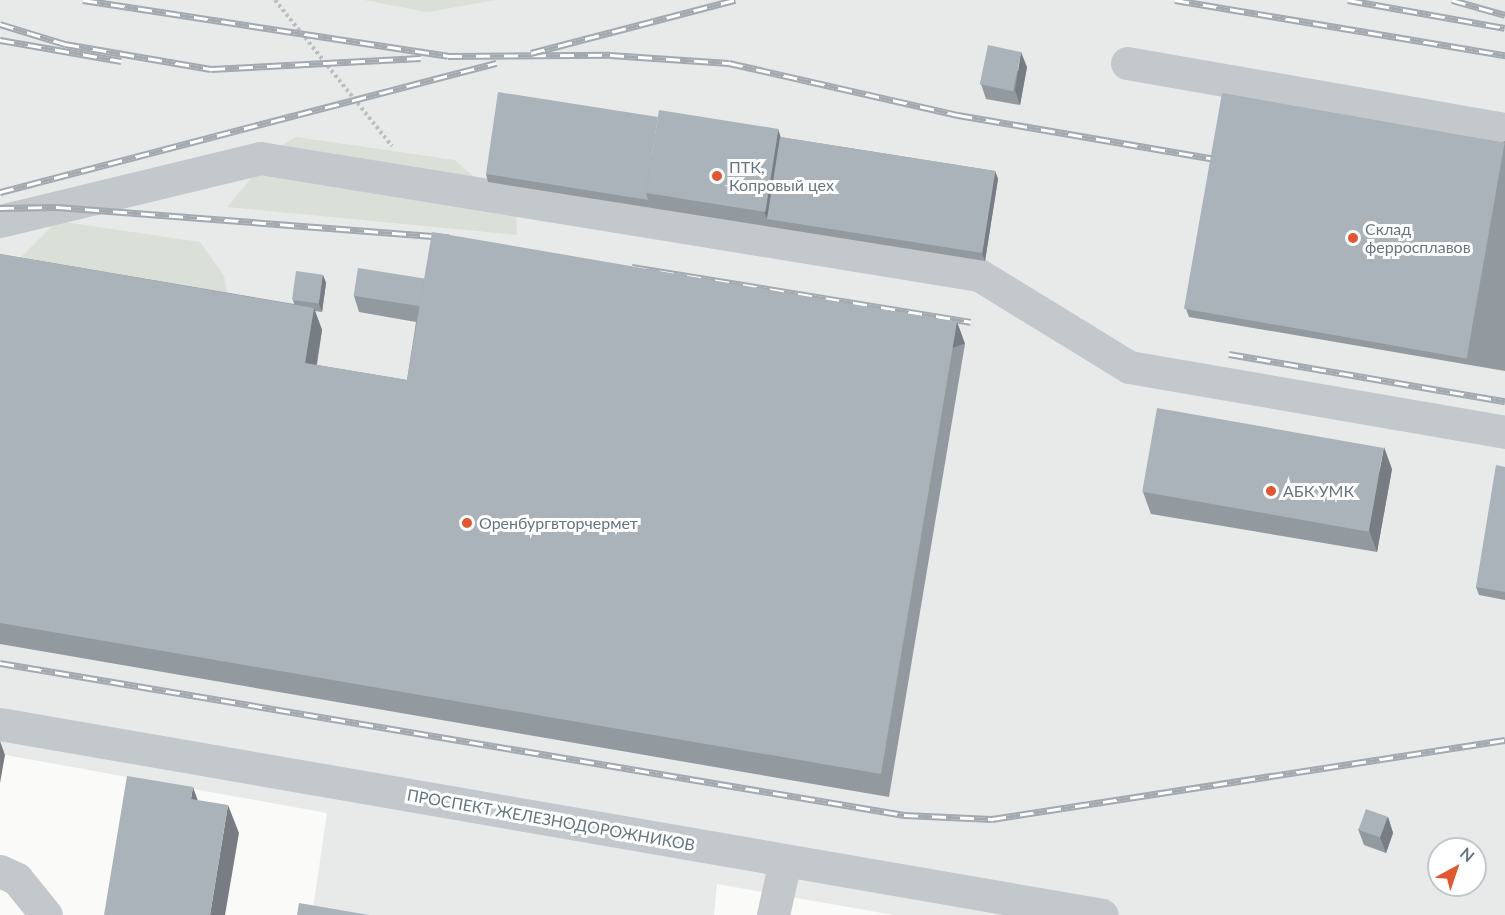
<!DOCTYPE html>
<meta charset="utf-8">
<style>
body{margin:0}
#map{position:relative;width:1505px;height:915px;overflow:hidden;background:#fafaf8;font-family:Lato,sans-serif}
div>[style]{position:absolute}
.built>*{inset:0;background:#e8e9e9}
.green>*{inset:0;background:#dadfd7}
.path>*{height:4px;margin-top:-2px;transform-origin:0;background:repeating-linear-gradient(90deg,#bbbfc2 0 3px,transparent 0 6px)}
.minor>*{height:33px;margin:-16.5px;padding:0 16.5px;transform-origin:16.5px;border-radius:16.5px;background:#c3c8cc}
.rail>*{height:7px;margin-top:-3.5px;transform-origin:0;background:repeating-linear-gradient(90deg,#fff 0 14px,#a2aab0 0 28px);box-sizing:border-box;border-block:2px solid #a2aab0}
.wall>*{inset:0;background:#929a9f}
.shaded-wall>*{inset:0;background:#777d82;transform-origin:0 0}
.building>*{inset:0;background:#aab3b9;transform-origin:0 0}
.dots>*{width:16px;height:16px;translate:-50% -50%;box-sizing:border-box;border:3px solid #fff;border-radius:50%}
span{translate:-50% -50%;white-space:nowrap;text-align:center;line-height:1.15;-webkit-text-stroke:6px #fff;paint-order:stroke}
.poi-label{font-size:16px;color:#657683}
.left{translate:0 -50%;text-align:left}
.street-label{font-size:16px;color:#657683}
.north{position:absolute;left:1427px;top:837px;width:60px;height:60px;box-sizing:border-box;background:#fff;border:2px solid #c1c8cd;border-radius:50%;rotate:40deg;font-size:16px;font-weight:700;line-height:24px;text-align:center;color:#657683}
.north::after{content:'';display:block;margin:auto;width:21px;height:27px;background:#e4572e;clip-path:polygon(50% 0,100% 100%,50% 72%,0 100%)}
</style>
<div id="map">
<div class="built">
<i style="clip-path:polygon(evenodd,0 0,1505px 0,1505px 915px,894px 915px,717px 884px,714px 915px,312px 915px,327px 813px,0 754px,0 0,1439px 849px,1475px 849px,1475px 885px,1439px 885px,1439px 849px)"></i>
</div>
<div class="green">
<i style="clip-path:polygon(364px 0,496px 0,427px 12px)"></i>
<i style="clip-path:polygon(296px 137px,455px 160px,516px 214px,517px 235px,227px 207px,277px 148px)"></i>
<i style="clip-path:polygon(57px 221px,200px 242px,224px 276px,230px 308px,9px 269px)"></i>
</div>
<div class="path">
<i style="left:275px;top:0;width:187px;rotate:51.3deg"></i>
</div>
<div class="minor">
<i style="left:1127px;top:63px;width:384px;rotate:9.9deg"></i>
<i style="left:0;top:221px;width:268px;rotate:-13.6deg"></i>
<i style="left:260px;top:158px;width:728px;rotate:9.24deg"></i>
<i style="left:979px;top:275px;width:176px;rotate:31.5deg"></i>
<i style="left:1129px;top:367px;width:382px;rotate:9.8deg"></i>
<i style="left:0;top:724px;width:1118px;rotate:9.83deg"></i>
<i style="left:0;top:871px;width:19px;rotate:25deg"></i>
<i style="left:17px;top:879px;width:46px;rotate:51.1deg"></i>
<i style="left:773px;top:915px;width:55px;rotate:-77.5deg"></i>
</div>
<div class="rail">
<i style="left:83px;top:0;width:369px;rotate:8.7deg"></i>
<i style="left:448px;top:56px;width:162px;rotate:-0.4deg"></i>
<i style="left:610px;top:55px;width:119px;rotate:3.8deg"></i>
<i style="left:729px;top:63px;width:235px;rotate:12.8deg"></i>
<i style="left:958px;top:115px;width:261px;rotate:9.7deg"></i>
<i style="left:1175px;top:0;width:335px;rotate:9.5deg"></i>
<i style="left:1348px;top:0;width:159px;rotate:10.1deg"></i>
<i style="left:1452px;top:0;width:55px;rotate:15.8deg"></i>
<i style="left:0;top:24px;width:68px;rotate:17.1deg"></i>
<i style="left:65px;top:44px;width:148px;rotate:9.7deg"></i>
<i style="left:211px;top:69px;width:210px;rotate:-3deg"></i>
<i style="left:0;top:40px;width:123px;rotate:9.8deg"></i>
<i style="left:531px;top:53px;width:211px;rotate:-14.6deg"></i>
<i style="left:0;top:192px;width:513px;rotate:-14.58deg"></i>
<i style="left:0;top:208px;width:57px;rotate:-1deg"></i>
<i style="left:57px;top:207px;width:393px;rotate:4.4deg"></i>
<i style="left:632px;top:267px;width:343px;rotate:9.2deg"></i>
<i style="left:1229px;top:354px;width:280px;rotate:9.7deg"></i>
<i style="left:0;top:663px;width:917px;rotate:9.54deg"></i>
<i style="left:904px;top:815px;width:88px;rotate:2.6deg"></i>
<i style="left:992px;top:819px;width:519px;rotate:-8.75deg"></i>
</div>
<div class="wall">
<i style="clip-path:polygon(1027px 67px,1020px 105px,986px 99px,981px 84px)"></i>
<i style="clip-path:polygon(780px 137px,995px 171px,998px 179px,985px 261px,488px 182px,486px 174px)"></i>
<i style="clip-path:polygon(1505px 141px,1505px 371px,1189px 317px,1186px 309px)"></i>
<i style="clip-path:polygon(0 254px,294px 304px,293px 300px,323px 275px,326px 283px,322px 312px,315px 311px,322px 330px,317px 365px,407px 380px,416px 322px,359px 312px,354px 296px,424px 279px,957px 322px,965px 344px,889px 797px,0 644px)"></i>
<i style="clip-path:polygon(1505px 467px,1505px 600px,1479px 595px,1476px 587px)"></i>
<i style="clip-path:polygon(1392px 469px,1377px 552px,1151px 514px,1143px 492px)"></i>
<i style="clip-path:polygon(1388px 817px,1393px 833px,1386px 853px,1364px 845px,1358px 829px)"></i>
</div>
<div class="shaded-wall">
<i style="clip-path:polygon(1021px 52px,1027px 67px,1020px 105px,1015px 90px)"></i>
<i style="clip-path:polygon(778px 129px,783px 144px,767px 219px,764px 211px)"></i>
<i style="clip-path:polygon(995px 171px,998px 179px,985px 261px,982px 253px)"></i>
<i style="clip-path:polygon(323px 275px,326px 283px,322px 312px,319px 304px)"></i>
<i style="clip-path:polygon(314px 308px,322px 330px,313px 385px,305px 363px)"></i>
<i style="left:957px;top:322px;width:23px;height:458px;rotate:70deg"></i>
<i style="clip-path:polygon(1384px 447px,1392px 469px,1377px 552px,1369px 530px)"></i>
<i style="clip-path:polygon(0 741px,5px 755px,0 783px)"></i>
<i style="clip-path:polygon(193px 787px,203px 815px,191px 799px)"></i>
<i style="clip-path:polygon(228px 805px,239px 833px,225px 915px,210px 915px)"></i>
<i style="clip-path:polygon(1388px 817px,1393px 833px,1386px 853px,1380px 837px)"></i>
</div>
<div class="building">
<i style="left:988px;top:45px;width:34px;height:40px;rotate:12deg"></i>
<i style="clip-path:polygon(498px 92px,658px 117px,646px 193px,648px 200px,486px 174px)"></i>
<i style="left:1222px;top:93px;width:287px;height:219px;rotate:10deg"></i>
<i style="left:659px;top:110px;width:121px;height:84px;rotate:9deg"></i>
<i style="left:780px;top:137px;width:218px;height:83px;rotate:9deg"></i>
<i style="clip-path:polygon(432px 232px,957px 322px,881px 774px,0 623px,0 254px,314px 308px,305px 363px,407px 380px)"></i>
<i style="left:358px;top:268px;width:67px;height:28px;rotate:9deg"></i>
<i style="left:296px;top:271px;width:27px;height:29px;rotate:8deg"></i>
<i style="left:1157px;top:408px;width:230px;height:85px;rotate:10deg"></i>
<i style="clip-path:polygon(1496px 465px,1505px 467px,1505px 592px,1476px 587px)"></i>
<i style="clip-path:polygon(127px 776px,193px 787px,191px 799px,228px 805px,210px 915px,104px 915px)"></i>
<i style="left:1366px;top:809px;width:23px;height:22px;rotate:20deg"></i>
<i style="clip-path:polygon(299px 903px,369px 915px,297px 915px)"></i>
</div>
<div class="dots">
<i style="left:717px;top:176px;background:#e4572e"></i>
<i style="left:1353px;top:238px;background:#e4572e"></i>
<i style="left:1271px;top:491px;background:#e4572e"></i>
<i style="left:467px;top:523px;background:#e4572e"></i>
</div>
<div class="poi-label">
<span class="left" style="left:729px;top:176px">ПТК,<br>Копровый цех</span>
<span class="left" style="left:1365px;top:238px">Склад<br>ферросплавов</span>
<span class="left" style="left:1283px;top:491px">АБК УМК</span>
<span class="left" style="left:479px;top:523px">Оренбургвторчермет</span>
</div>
<div class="street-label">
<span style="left:551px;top:820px;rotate:10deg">ПРОСПЕКТ ЖЕЛЕЗНОДОРОЖНИКОВ</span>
</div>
<div class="north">N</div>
</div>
